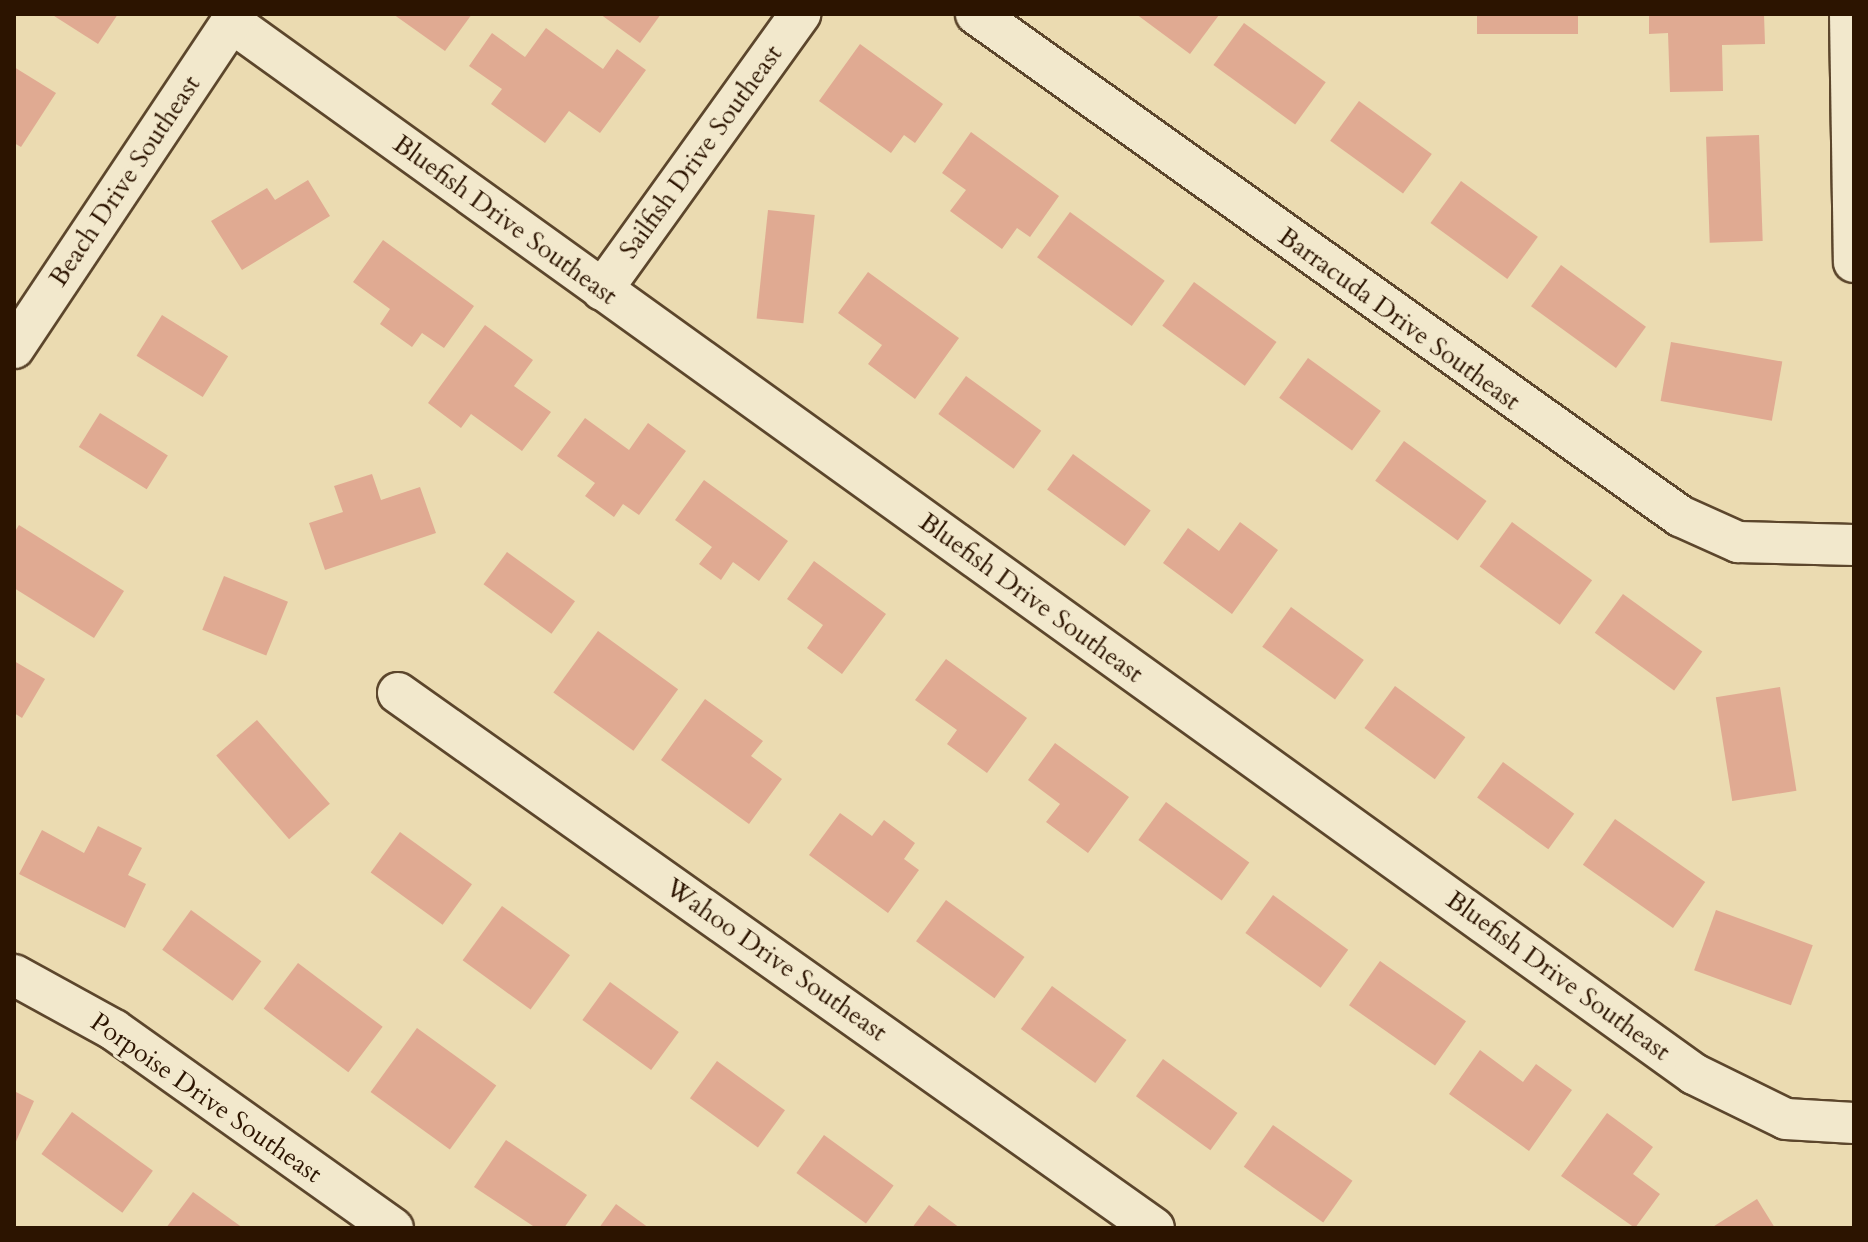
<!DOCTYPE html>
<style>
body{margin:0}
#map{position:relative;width:1868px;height:1242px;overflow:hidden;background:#ebdbb1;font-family:Cardo,serif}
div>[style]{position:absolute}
.building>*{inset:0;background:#e0aa92;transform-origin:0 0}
.roads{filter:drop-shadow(2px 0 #5c462c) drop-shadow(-2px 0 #5c462c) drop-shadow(0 2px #5c462c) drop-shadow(0 -2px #5c462c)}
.minor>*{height:40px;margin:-20px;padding:0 20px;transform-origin:20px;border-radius:20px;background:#f2e8cc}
span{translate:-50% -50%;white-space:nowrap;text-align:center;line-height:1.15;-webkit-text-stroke:6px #f2e8cc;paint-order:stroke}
.street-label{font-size:26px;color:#2c1400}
.frame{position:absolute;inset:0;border:16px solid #2c1400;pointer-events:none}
</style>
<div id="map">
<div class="building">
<i style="clip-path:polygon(51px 14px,118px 14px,98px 44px)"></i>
<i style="clip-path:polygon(393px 14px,472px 14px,445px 51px)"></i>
<i style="clip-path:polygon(600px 14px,661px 14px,640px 43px)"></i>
<i style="clip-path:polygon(1136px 14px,1217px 14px,1219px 15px,1190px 54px)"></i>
<i style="left:1477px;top:14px;width:101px;height:20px"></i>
<i style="clip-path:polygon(1649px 14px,1764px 14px,1765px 44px,1722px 45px,1723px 91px,1670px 92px,1668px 33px,1649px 34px)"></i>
<i style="left:1244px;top:23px;width:101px;height:52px;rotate:36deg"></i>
<i style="clip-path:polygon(546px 28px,603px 69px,617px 49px,646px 70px,600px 133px,569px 111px,545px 143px,491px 104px,502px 89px,469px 66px,492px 33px,525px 57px)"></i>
<i style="clip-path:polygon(860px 44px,943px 104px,915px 143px,904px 135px,891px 153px,819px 101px)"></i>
<i style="clip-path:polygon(14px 67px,56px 93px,21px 147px,14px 143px)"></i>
<i style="left:1359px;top:101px;width:90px;height:49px;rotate:36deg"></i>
<i style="clip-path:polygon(971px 132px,1059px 196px,1030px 237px,1017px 228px,1002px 249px,950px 211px,966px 190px,942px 173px)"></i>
<i style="left:1759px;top:135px;width:106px;height:53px;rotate:88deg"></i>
<i style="clip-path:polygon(308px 180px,330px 216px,242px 270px,211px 221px,267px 188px,275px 200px)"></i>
<i style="left:1461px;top:181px;width:95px;height:52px;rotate:36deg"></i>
<i style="left:768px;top:210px;width:47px;height:109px;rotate:6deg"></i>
<i style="left:1070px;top:212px;width:117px;height:56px;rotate:36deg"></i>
<i style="clip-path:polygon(383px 240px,474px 306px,444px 348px,422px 333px,412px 347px,380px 324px,390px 309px,353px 282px)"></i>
<i style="left:1561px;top:265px;width:105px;height:51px;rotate:36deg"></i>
<i style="clip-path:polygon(868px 272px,959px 338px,915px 399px,868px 364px,882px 345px,838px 313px)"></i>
<i style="left:1194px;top:282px;width:102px;height:54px;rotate:36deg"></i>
<i style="left:162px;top:315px;width:78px;height:48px;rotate:32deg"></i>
<i style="clip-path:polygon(485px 325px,533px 360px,514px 386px,551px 412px,522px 451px,471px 414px,461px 428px,428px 403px)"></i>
<i style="left:1671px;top:342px;width:113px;height:60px;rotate:10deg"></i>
<i style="left:1308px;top:358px;width:90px;height:49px;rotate:36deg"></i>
<i style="left:966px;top:376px;width:93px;height:47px;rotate:36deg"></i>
<i style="left:100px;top:413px;width:80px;height:40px;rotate:32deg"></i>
<i style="clip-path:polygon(585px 418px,629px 450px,648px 423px,686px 451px,639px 515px,623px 504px,614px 517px,585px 496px,595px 483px,557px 456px)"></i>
<i style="left:1404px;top:441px;width:102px;height:49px;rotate:36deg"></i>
<i style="left:1073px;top:454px;width:96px;height:44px;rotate:36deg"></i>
<i style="clip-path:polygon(372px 474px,381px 500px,420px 487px,436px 533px,325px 570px,309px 523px,343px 512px,334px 486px)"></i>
<i style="clip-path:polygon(704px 480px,788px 541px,759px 581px,733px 562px,721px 580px,699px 564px,712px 547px,675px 520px)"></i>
<i style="clip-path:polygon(1240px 522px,1278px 550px,1232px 614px,1163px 563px,1188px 528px,1219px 551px)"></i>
<i style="left:1512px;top:522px;width:99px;height:55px;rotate:36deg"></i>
<i style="clip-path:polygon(19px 525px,124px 591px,94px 638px,14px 588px,14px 533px)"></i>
<i style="left:507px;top:552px;width:84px;height:40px;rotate:36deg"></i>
<i style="clip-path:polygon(814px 561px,886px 614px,842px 674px,807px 648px,823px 625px,787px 599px)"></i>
<i style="left:224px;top:576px;width:69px;height:58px;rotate:22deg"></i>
<i style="left:1623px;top:594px;width:98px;height:48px;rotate:36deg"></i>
<i style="left:1291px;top:607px;width:90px;height:49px;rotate:36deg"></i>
<i style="left:598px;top:631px;width:99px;height:76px;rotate:36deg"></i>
<i style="clip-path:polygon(946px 659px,1027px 718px,987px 773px,947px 744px,957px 730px,915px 700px)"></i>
<i style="clip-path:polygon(14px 661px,45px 679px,22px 718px,14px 713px)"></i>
<i style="left:1395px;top:686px;width:87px;height:52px;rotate:36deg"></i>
<i style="left:1780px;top:687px;width:105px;height:65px;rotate:81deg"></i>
<i style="clip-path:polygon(705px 699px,763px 741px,751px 756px,782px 779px,749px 824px,661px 760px)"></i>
<i style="left:257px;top:720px;width:111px;height:54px;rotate:49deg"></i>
<i style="clip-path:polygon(1055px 743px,1129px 797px,1088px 853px,1046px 822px,1060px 804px,1028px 780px)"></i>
<i style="left:1503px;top:762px;width:88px;height:44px;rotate:36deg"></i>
<i style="left:1166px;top:802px;width:103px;height:47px;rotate:36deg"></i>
<i style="clip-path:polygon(840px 813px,872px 836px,884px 820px,915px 843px,904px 859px,919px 870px,888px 913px,809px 855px)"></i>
<i style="left:1615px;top:819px;width:110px;height:56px;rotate:35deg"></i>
<i style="clip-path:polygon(98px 826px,142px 848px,128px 875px,146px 884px,125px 928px,19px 874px,42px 830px,84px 853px)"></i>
<i style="left:400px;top:832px;width:89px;height:50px;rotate:36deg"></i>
<i style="left:1273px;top:895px;width:93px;height:47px;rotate:36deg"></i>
<i style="left:946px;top:900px;width:97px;height:51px;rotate:36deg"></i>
<i style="left:502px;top:906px;width:84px;height:67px;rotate:36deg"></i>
<i style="left:191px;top:910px;width:87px;height:49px;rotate:36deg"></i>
<i style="left:1716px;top:910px;width:103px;height:64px;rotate:20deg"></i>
<i style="left:1380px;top:961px;width:105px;height:54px;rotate:35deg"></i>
<i style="left:298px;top:963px;width:106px;height:57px;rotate:37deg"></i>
<i style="left:610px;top:982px;width:85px;height:47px;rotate:36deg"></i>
<i style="left:1052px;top:986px;width:92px;height:53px;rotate:36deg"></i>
<i style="left:417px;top:1028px;width:98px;height:79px;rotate:36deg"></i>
<i style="clip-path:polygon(1480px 1050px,1523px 1082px,1536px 1064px,1572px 1090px,1529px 1151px,1449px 1094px)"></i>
<i style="left:1163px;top:1059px;width:92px;height:46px;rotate:36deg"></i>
<i style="left:717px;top:1061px;width:84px;height:46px;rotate:36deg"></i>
<i style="clip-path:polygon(14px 1091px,34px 1101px,14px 1146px)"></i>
<i style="left:72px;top:1112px;width:100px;height:52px;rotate:36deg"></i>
<i style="clip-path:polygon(1607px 1113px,1653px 1147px,1633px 1174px,1660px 1194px,1635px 1228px,1561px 1176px)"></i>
<i style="left:1273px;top:1125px;width:97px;height:51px;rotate:35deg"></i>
<i style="left:824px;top:1135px;width:86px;height:47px;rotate:36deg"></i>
<i style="clip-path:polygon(506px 1140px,587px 1195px,564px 1228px,536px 1228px,474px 1187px)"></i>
<i style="clip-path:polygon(193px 1192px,243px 1228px,166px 1228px)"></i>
<i style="clip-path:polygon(1757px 1199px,1775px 1228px,1711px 1228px)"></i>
<i style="clip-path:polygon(616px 1204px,649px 1228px,599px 1228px)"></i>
<i style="clip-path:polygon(929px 1205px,960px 1228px,912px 1228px)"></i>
</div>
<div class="roads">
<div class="minor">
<i style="left:976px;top:14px;width:865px;rotate:35.49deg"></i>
<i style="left:1680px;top:516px;width:64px;rotate:24.1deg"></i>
<i style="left:1738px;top:542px;width:116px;rotate:1.5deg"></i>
<i style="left:1850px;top:14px;width:248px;rotate:89.1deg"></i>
<i style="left:231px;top:22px;width:1802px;rotate:35.72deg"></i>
<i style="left:1694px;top:1074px;width:102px;rotate:26.1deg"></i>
<i style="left:1786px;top:1119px;width:68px;rotate:3.4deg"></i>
<i style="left:602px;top:290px;width:340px;rotate:-54.3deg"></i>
<i style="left:14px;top:348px;width:402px;rotate:-56.3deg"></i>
<i style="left:398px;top:693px;width:926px;rotate:35.29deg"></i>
<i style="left:14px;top:975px;width:114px;rotate:28.8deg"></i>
<i style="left:114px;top:1030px;width:342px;rotate:35.4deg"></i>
</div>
</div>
<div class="street-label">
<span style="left:701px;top:152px;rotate:-54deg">Sailfish Drive Southeast</span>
<span style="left:125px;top:181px;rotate:-56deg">Beach Drive Southeast</span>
<span style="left:505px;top:220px;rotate:36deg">Bluefish Drive Southeast</span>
<span style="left:1399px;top:319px;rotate:36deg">Barracuda Drive Southeast</span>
<span style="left:1031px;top:598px;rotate:36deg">Bluefish Drive Southeast</span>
<span style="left:776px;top:960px;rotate:35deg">Wahoo Drive Southeast</span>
<span style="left:1558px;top:976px;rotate:36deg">Bluefish Drive Southeast</span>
<span style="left:206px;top:1098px;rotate:35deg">Porpoise Drive Southeast</span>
</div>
<div class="frame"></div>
</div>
